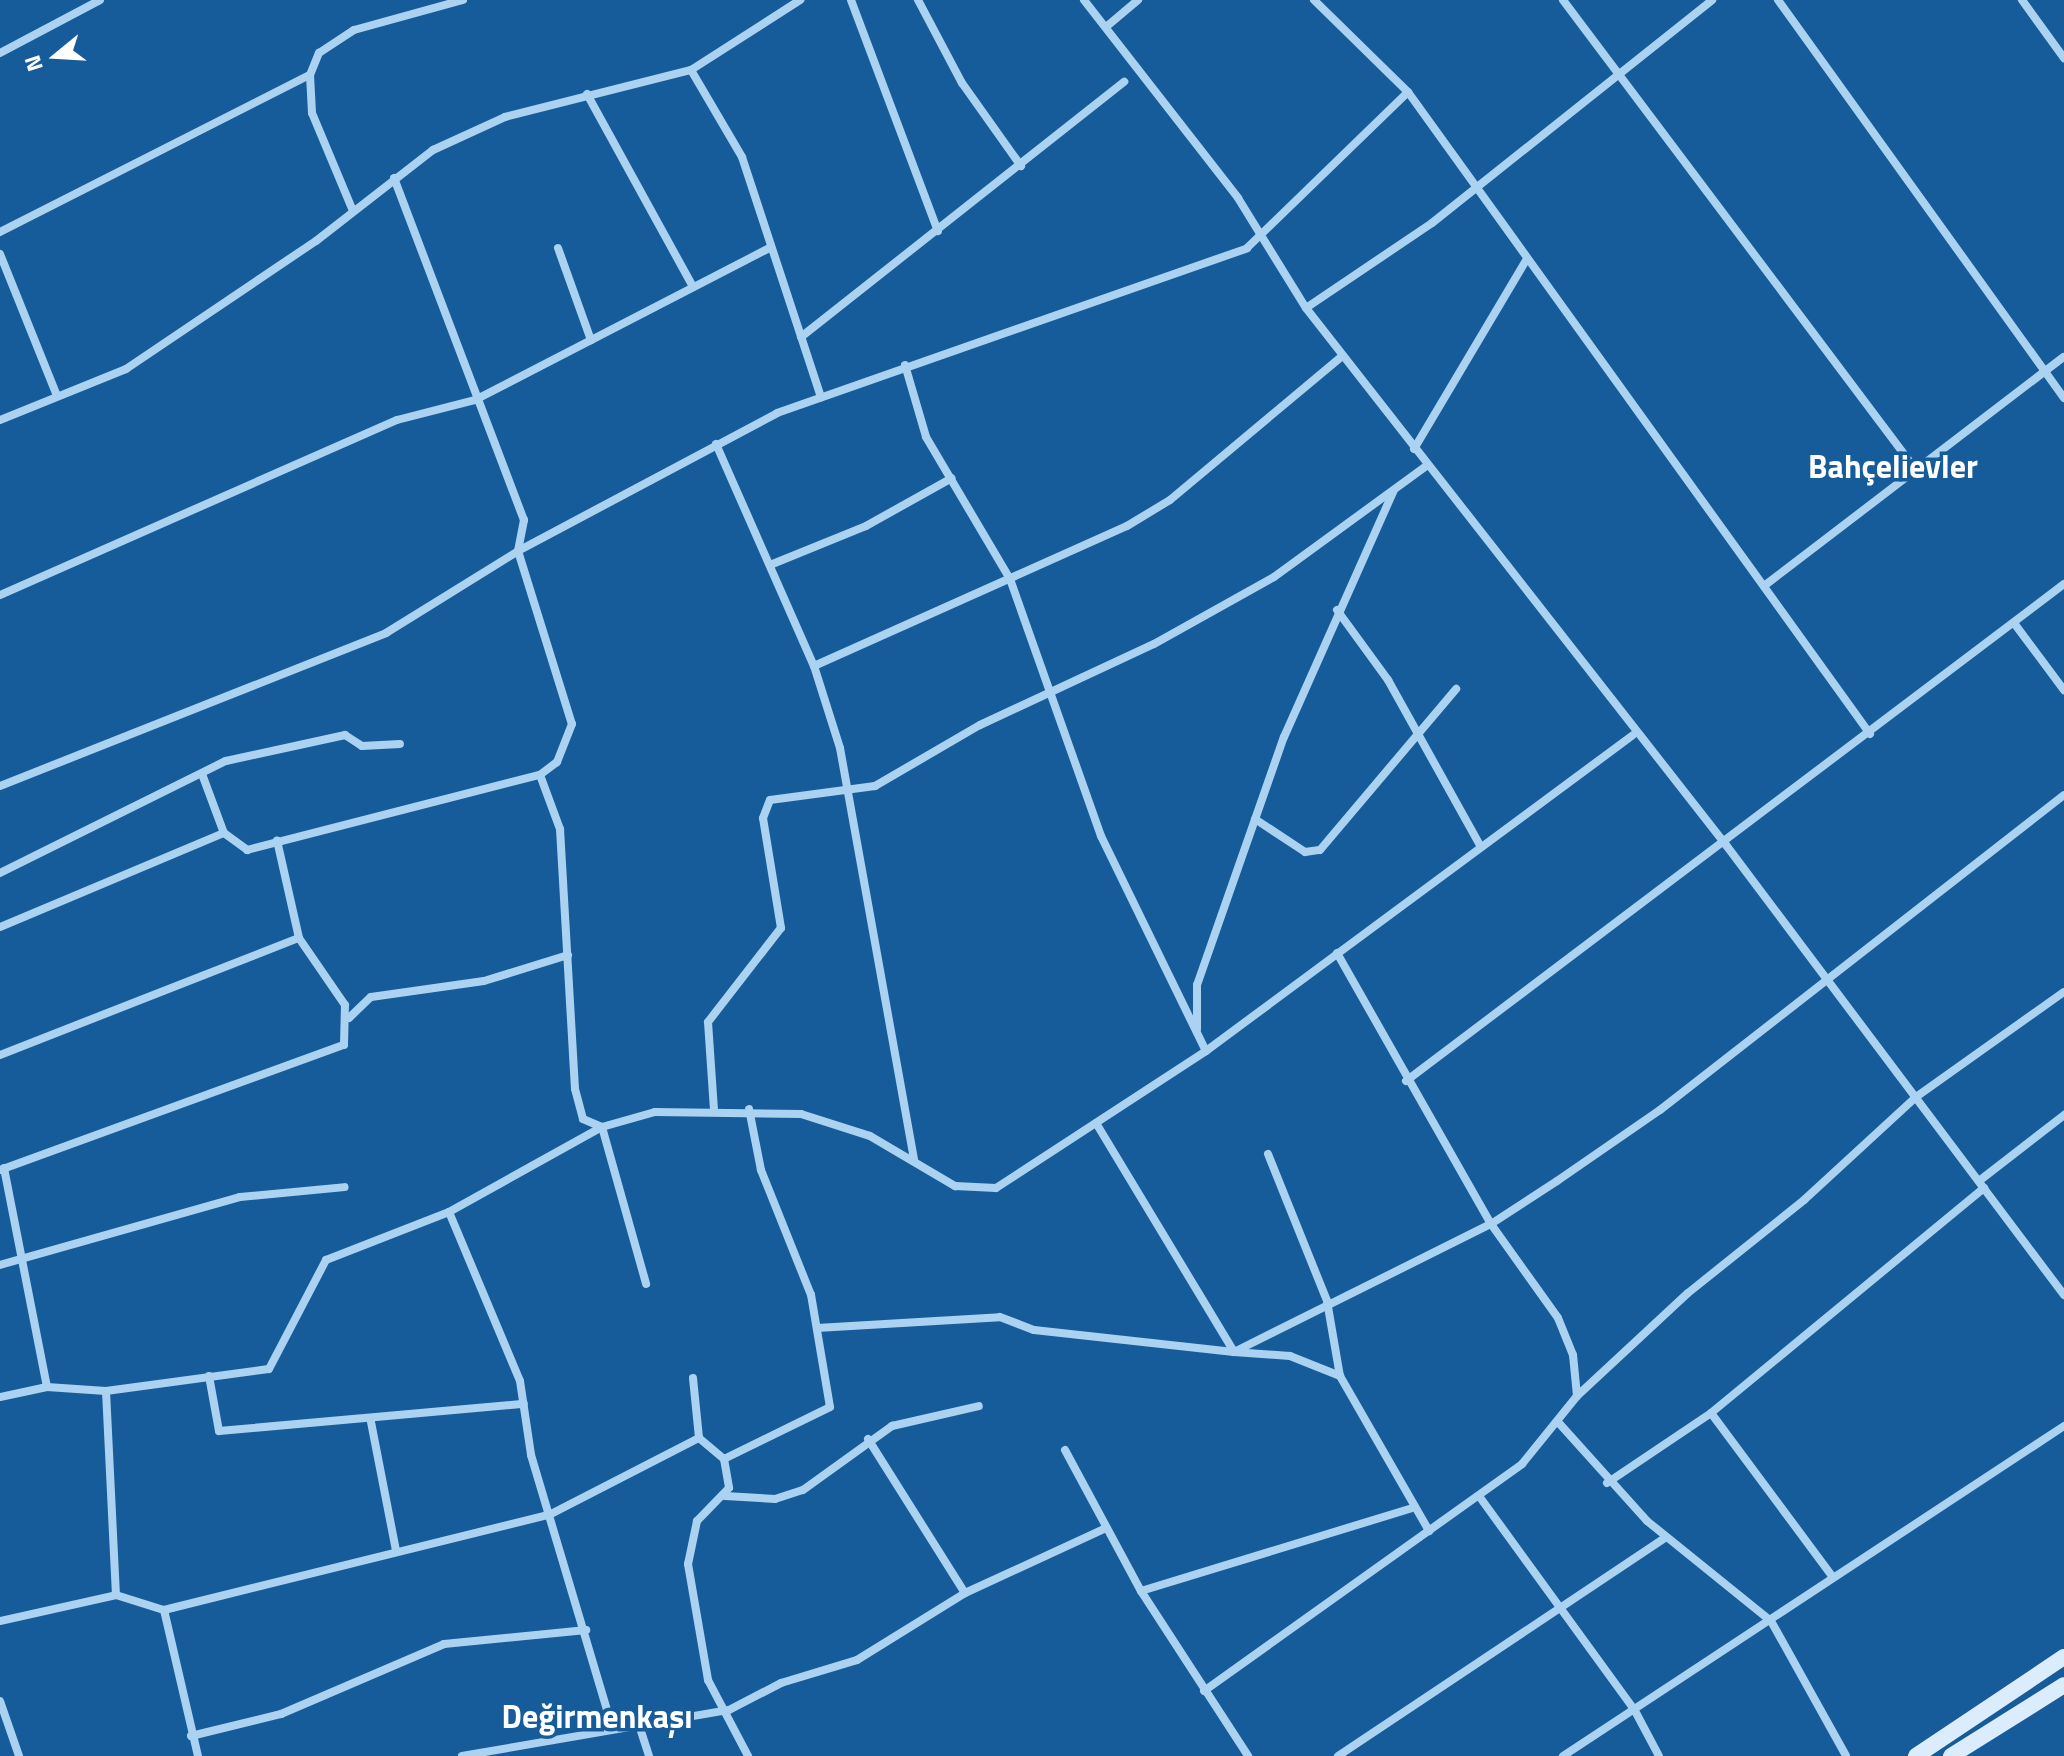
<!DOCTYPE html>
<meta charset="utf-8">
<style>
body{margin:0}
#map{position:relative;width:2064px;height:1756px;overflow:hidden;background:#175c9a;font-family:"Titillium Web",sans-serif}
div>[style]{position:absolute}
.minor>*{height:8px;margin:-4px;padding:0 4px;transform-origin:4px;border-radius:4px;background:#acd2f2}
.secondary>*{height:16px;margin:-8px;padding:0 8px;transform-origin:8px;border-radius:8px;background:#dbecfc}
span{translate:-50% -50%;white-space:nowrap;text-align:center;line-height:1.15;-webkit-text-stroke:7px #175c9a;paint-order:stroke}
.district-label{font-size:32px;color:#fff;font-weight:700}
.north{position:absolute;left:16px;top:16px;width:80px;height:80px;-webkit-text-stroke:6px #175c9a;paint-order:stroke;rotate:252deg;font-size:22px;font-weight:700;line-height:32px;text-align:center;color:#fff}
.north::after{content:'';display:block;margin:auto;width:28px;height:36px;background:#fff;clip-path:polygon(50% 0,100% 100%,50% 72%,0 100%)}
</style>
<div id="map">
<div class="minor">
<i style="left:851px;top:0;width:247px;rotate:69.4deg"></i>
<i style="left:918px;top:0;width:94px;rotate:62.1deg"></i>
<i style="left:962px;top:83px;width:102px;rotate:54.6deg"></i>
<i style="left:1084px;top:0;width:251px;rotate:52.1deg"></i>
<i style="left:1238px;top:198px;width:129px;rotate:58.3deg"></i>
<i style="left:1306px;top:308px;width:682px;rotate:51.97deg"></i>
<i style="left:1726px;top:845px;width:563px;rotate:53.09deg"></i>
<i style="left:1314px;top:0;width:132px;rotate:44.4deg"></i>
<i style="left:1408px;top:92px;width:791px;rotate:54.26deg"></i>
<i style="left:1563px;top:0;width:588px;rotate:53.09deg"></i>
<i style="left:1778px;top:0;width:490px;rotate:54.3deg"></i>
<i style="left:2022px;top:0;width:72px;rotate:54.1deg"></i>
<i style="left:1106px;top:27px;width:42px;rotate:-40.2deg"></i>
<i style="left:0;top:53px;width:113px;rotate:-27.9deg"></i>
<i style="left:691px;top:70px;width:101px;rotate:59.6deg"></i>
<i style="left:742px;top:157px;width:253px;rotate:71.8deg"></i>
<i style="left:587px;top:94px;width:220px;rotate:61.2deg"></i>
<i style="left:394px;top:178px;width:366px;rotate:69.2deg"></i>
<i style="left:524px;top:520px;width:32px;rotate:101deg"></i>
<i style="left:518px;top:551px;width:181px;rotate:72.7deg"></i>
<i style="left:572px;top:724px;width:41px;rotate:111.5deg"></i>
<i style="left:557px;top:762px;width:21px;rotate:143deg"></i>
<i style="left:540px;top:775px;width:58px;rotate:69.7deg"></i>
<i style="left:560px;top:829px;width:260px;rotate:86.7deg"></i>
<i style="left:575px;top:1089px;width:31px;rotate:75deg"></i>
<i style="left:583px;top:1119px;width:21px;rotate:23deg"></i>
<i style="left:602px;top:1127px;width:163px;rotate:74.3deg"></i>
<i style="left:353px;top:211px;width:106px;rotate:-112.7deg"></i>
<i style="left:312px;top:113px;width:38px;rotate:-93deg"></i>
<i style="left:310px;top:75px;width:24px;rotate:-68deg"></i>
<i style="left:319px;top:53px;width:42px;rotate:-33.3deg"></i>
<i style="left:354px;top:30px;width:113px;rotate:-15.4deg"></i>
<i style="left:0;top:232px;width:347px;rotate:-26.9deg"></i>
<i style="left:558px;top:248px;width:98px;rotate:70.3deg"></i>
<i style="left:0;top:254px;width:153px;rotate:68.1deg"></i>
<i style="left:1306px;top:308px;width:152px;rotate:-34deg"></i>
<i style="left:1432px;top:223px;width:358px;rotate:-38.5deg"></i>
<i style="left:801px;top:337px;width:412px;rotate:-38.3deg"></i>
<i style="left:905px;top:365px;width:75px;rotate:73.7deg"></i>
<i style="left:926px;top:437px;width:165px;rotate:59.4deg"></i>
<i style="left:1010px;top:579px;width:273px;rotate:70.5deg"></i>
<i style="left:1101px;top:836px;width:239px;rotate:64deg"></i>
<i style="left:0;top:420px;width:136px;rotate:-22deg"></i>
<i style="left:126px;top:369px;width:229px;rotate:-34deg"></i>
<i style="left:316px;top:241px;width:148px;rotate:-37.9deg"></i>
<i style="left:433px;top:150px;width:79px;rotate:-24.6deg"></i>
<i style="left:505px;top:117px;width:192px;rotate:-14.2deg"></i>
<i style="left:691px;top:70px;width:130px;rotate:-32.7deg"></i>
<i style="left:716px;top:444px;width:243px;rotate:66.2deg"></i>
<i style="left:814px;top:666px;width:86px;rotate:72.4deg"></i>
<i style="left:840px;top:748px;width:418px;rotate:79.8deg"></i>
<i style="left:1414px;top:449px;width:221px;rotate:-59.3deg"></i>
<i style="left:770px;top:565px;width:104px;rotate:-22.1deg"></i>
<i style="left:866px;top:526px;width:98px;rotate:-29.2deg"></i>
<i style="left:1764px;top:586px;width:377px;rotate:-37.4deg"></i>
<i style="left:0;top:595px;width:434px;rotate:-23.8deg"></i>
<i style="left:397px;top:420px;width:81px;rotate:-14.4deg"></i>
<i style="left:475px;top:400px;width:330px;rotate:-27.3deg"></i>
<i style="left:1337px;top:610px;width:87px;rotate:53.9deg"></i>
<i style="left:1388px;top:680px;width:191px;rotate:60.9deg"></i>
<i style="left:2014px;top:623px;width:84px;rotate:53.3deg"></i>
<i style="left:814px;top:666px;width:343px;rotate:-24.1deg"></i>
<i style="left:1127px;top:526px;width:50px;rotate:-31.2deg"></i>
<i style="left:1170px;top:500px;width:224px;rotate:-39.9deg"></i>
<i style="left:202px;top:774px;width:63px;rotate:69.6deg"></i>
<i style="left:224px;top:833px;width:29px;rotate:36deg"></i>
<i style="left:247px;top:850px;width:302px;rotate:-14.4deg"></i>
<i style="left:0;top:786px;width:415px;rotate:-21.6deg"></i>
<i style="left:386px;top:633px;width:155px;rotate:-31.8deg"></i>
<i style="left:518px;top:551px;width:293px;rotate:-28deg"></i>
<i style="left:777px;top:413px;width:498px;rotate:-19.3deg"></i>
<i style="left:1247px;top:248px;width:224px;rotate:-44.1deg"></i>
<i style="left:1255px;top:819px;width:60px;rotate:33.4deg"></i>
<i style="left:1305px;top:852px;width:15px;rotate:-8deg"></i>
<i style="left:1320px;top:850px;width:211px;rotate:-49.8deg"></i>
<i style="left:0;top:873px;width:252px;rotate:-26.4deg"></i>
<i style="left:226px;top:761px;width:122px;rotate:-12.3deg"></i>
<i style="left:345px;top:735px;width:20px;rotate:33deg"></i>
<i style="left:362px;top:746px;width:38px;rotate:-3deg"></i>
<i style="left:0;top:927px;width:243px;rotate:-22.8deg"></i>
<i style="left:1337px;top:953px;width:312px;rotate:60.4deg"></i>
<i style="left:1491px;top:1224px;width:115px;rotate:54.5deg"></i>
<i style="left:1558px;top:1318px;width:40px;rotate:68deg"></i>
<i style="left:1573px;top:1355px;width:41px;rotate:84.4deg"></i>
<i style="left:349px;top:1018px;width:30px;rotate:-44deg"></i>
<i style="left:371px;top:997px;width:114px;rotate:-8.1deg"></i>
<i style="left:484px;top:981px;width:88px;rotate:-17.2deg"></i>
<i style="left:1197px;top:1029px;width:44px;rotate:-90deg"></i>
<i style="left:1197px;top:985px;width:263px;rotate:-70.7deg"></i>
<i style="left:1284px;top:737px;width:270px;rotate:-66deg"></i>
<i style="left:0;top:1055px;width:321px;rotate:-21.4deg"></i>
<i style="left:1406px;top:1081px;width:825px;rotate:-37.06deg"></i>
<i style="left:714px;top:1110px;width:88px;rotate:-93.9deg"></i>
<i style="left:708px;top:1022px;width:119px;rotate:-52.2deg"></i>
<i style="left:781px;top:928px;width:111px;rotate:-99.3deg"></i>
<i style="left:763px;top:818px;width:19px;rotate:-69deg"></i>
<i style="left:770px;top:800px;width:106px;rotate:-7.6deg"></i>
<i style="left:875px;top:786px;width:121px;rotate:-30.2deg"></i>
<i style="left:980px;top:725px;width:192px;rotate:-25deg"></i>
<i style="left:1154px;top:644px;width:137px;rotate:-29.2deg"></i>
<i style="left:1274px;top:577px;width:188px;rotate:-36.1deg"></i>
<i style="left:1096px;top:1123px;width:267px;rotate:58.9deg"></i>
<i style="left:1234px;top:1352px;width:56px;rotate:4.1deg"></i>
<i style="left:1290px;top:1356px;width:54px;rotate:21.8deg"></i>
<i style="left:1268px;top:1154px;width:158px;rotate:68.1deg"></i>
<i style="left:1327px;top:1301px;width:76px;rotate:80.2deg"></i>
<i style="left:1340px;top:1376px;width:179px;rotate:60.1deg"></i>
<i style="left:4px;top:1168px;width:223px;rotate:78.9deg"></i>
<i style="left:0;top:1170px;width:366px;rotate:-20deg"></i>
<i style="left:344px;top:1045px;width:40px;rotate:-88.6deg"></i>
<i style="left:345px;top:1005px;width:81px;rotate:-124.5deg"></i>
<i style="left:299px;top:938px;width:100px;rotate:-102.7deg"></i>
<i style="left:1979px;top:1181px;width:108px;rotate:-37.8deg"></i>
<i style="left:449px;top:1212px;width:183px;rotate:67.2deg"></i>
<i style="left:520px;top:1381px;width:75px;rotate:81.5deg"></i>
<i style="left:531px;top:1455px;width:284px;rotate:73.4deg"></i>
<i style="left:0;top:1265px;width:249px;rotate:-15.8deg"></i>
<i style="left:240px;top:1197px;width:105px;rotate:-5.4deg"></i>
<i style="left:817px;top:1328px;width:183px;rotate:-3.4deg"></i>
<i style="left:1000px;top:1317px;width:36px;rotate:21deg"></i>
<i style="left:1034px;top:1330px;width:201px;rotate:6.3deg"></i>
<i style="left:1234px;top:1352px;width:287px;rotate:-26.5deg"></i>
<i style="left:1491px;top:1224px;width:79px;rotate:-33.1deg"></i>
<i style="left:1557px;top:1181px;width:125px;rotate:-34.6deg"></i>
<i style="left:1660px;top:1110px;width:512px;rotate:-37.94deg"></i>
<i style="left:209px;top:1376px;width:56px;rotate:79.7deg"></i>
<i style="left:219px;top:1431px;width:306px;rotate:-5.1deg"></i>
<i style="left:693px;top:1378px;width:60px;rotate:84.3deg"></i>
<i style="left:699px;top:1438px;width:33px;rotate:40deg"></i>
<i style="left:724px;top:1459px;width:29px;rotate:80deg"></i>
<i style="left:729px;top:1488px;width:46px;rotate:134.1deg"></i>
<i style="left:697px;top:1521px;width:44px;rotate:101.8deg"></i>
<i style="left:688px;top:1564px;width:118px;rotate:80.2deg"></i>
<i style="left:708px;top:1680px;width:86px;rotate:62.2deg"></i>
<i style="left:106px;top:1391px;width:164px;rotate:-7.7deg"></i>
<i style="left:269px;top:1369px;width:123px;rotate:-62.4deg"></i>
<i style="left:326px;top:1260px;width:132px;rotate:-21.3deg"></i>
<i style="left:449px;top:1212px;width:175px;rotate:-29.1deg"></i>
<i style="left:602px;top:1127px;width:55px;rotate:-15.8deg"></i>
<i style="left:655px;top:1112px;width:146px;rotate:0.8deg"></i>
<i style="left:801px;top:1114px;width:72px;rotate:17.7deg"></i>
<i style="left:870px;top:1136px;width:99px;rotate:30.5deg"></i>
<i style="left:955px;top:1186px;width:41px;rotate:2.8deg"></i>
<i style="left:996px;top:1188px;width:251px;rotate:-33.1deg"></i>
<i style="left:1206px;top:1051px;width:531px;rotate:-36.5deg"></i>
<i style="left:0;top:1397px;width:48px;rotate:-12deg"></i>
<i style="left:47px;top:1387px;width:59px;rotate:3.9deg"></i>
<i style="left:106px;top:1391px;width:204px;rotate:87.2deg"></i>
<i style="left:1711px;top:1413px;width:204px;rotate:53.4deg"></i>
<i style="left:371px;top:1422px;width:131px;rotate:79deg"></i>
<i style="left:1558px;top:1422px;width:133px;rotate:48deg"></i>
<i style="left:1647px;top:1521px;width:159px;rotate:38.9deg"></i>
<i style="left:1771px;top:1621px;width:154px;rotate:60.9deg"></i>
<i style="left:868px;top:1439px;width:182px;rotate:57.8deg"></i>
<i style="left:1065px;top:1450px;width:160px;rotate:61.7deg"></i>
<i style="left:1141px;top:1591px;width:197px;rotate:57deg"></i>
<i style="left:724px;top:1459px;width:118px;rotate:-26.1deg"></i>
<i style="left:830px;top:1407px;width:114px;rotate:-99.6deg"></i>
<i style="left:811px;top:1295px;width:135px;rotate:-111.8deg"></i>
<i style="left:761px;top:1170px;width:62px;rotate:-101.1deg"></i>
<i style="left:1607px;top:1483px;width:125px;rotate:-33.9deg"></i>
<i style="left:1711px;top:1413px;width:354px;rotate:-39.5deg"></i>
<i style="left:725px;top:1496px;width:50px;rotate:3.4deg"></i>
<i style="left:775px;top:1499px;width:29px;rotate:-18deg"></i>
<i style="left:803px;top:1490px;width:110px;rotate:-35.7deg"></i>
<i style="left:892px;top:1426px;width:89px;rotate:-12.9deg"></i>
<i style="left:1479px;top:1496px;width:263px;rotate:54deg"></i>
<i style="left:1634px;top:1709px;width:53px;rotate:62deg"></i>
<i style="left:1141px;top:1591px;width:283px;rotate:-17deg"></i>
<i style="left:164px;top:1610px;width:397px;rotate:-13.9deg"></i>
<i style="left:549px;top:1515px;width:169px;rotate:-27.2deg"></i>
<i style="left:0;top:1621px;width:119px;rotate:-12.6deg"></i>
<i style="left:116px;top:1595px;width:50px;rotate:17.4deg"></i>
<i style="left:164px;top:1610px;width:150px;rotate:76.9deg"></i>
<i style="left:1204px;top:1691px;width:391px;rotate:-35.5deg"></i>
<i style="left:1522px;top:1464px;width:87px;rotate:-51deg"></i>
<i style="left:1577px;top:1396px;width:151px;rotate:-42.9deg"></i>
<i style="left:1688px;top:1293px;width:149px;rotate:-38.7deg"></i>
<i style="left:1804px;top:1200px;width:152px;rotate:-42.6deg"></i>
<i style="left:1916px;top:1097px;width:181px;rotate:-35.4deg"></i>
<i style="left:0;top:1701px;width:58px;rotate:70.9deg"></i>
<i style="left:639px;top:1725px;width:33px;rotate:72deg"></i>
<i style="left:191px;top:1736px;width:93px;rotate:-13.7deg"></i>
<i style="left:281px;top:1714px;width:177px;rotate:-23.2deg"></i>
<i style="left:444px;top:1644px;width:143px;rotate:-5.6deg"></i>
<i style="left:462px;top:1756px;width:271px;rotate:-9.8deg"></i>
<i style="left:729px;top:1710px;width:59px;rotate:-27.4deg"></i>
<i style="left:781px;top:1683px;width:79px;rotate:-16.8deg"></i>
<i style="left:857px;top:1660px;width:127px;rotate:-31.8deg"></i>
<i style="left:965px;top:1593px;width:155px;rotate:-24.7deg"></i>
<i style="left:1338px;top:1756px;width:393px;rotate:-33.7deg"></i>
<i style="left:1563px;top:1756px;width:600px;rotate:-33.37deg"></i>
</div>
<div class="secondary">
<i style="left:1916px;top:1756px;width:178px;rotate:-33.8deg"></i>
<i style="left:1951px;top:1756px;width:133px;rotate:-32.1deg"></i>
</div>
<div class="district-label">
<span style="left:1893px;top:466px">Bahçelievler</span>
<span style="left:597px;top:1716px">Değirmenkaşı</span>
</div>
<div class="north">N</div>
</div>
